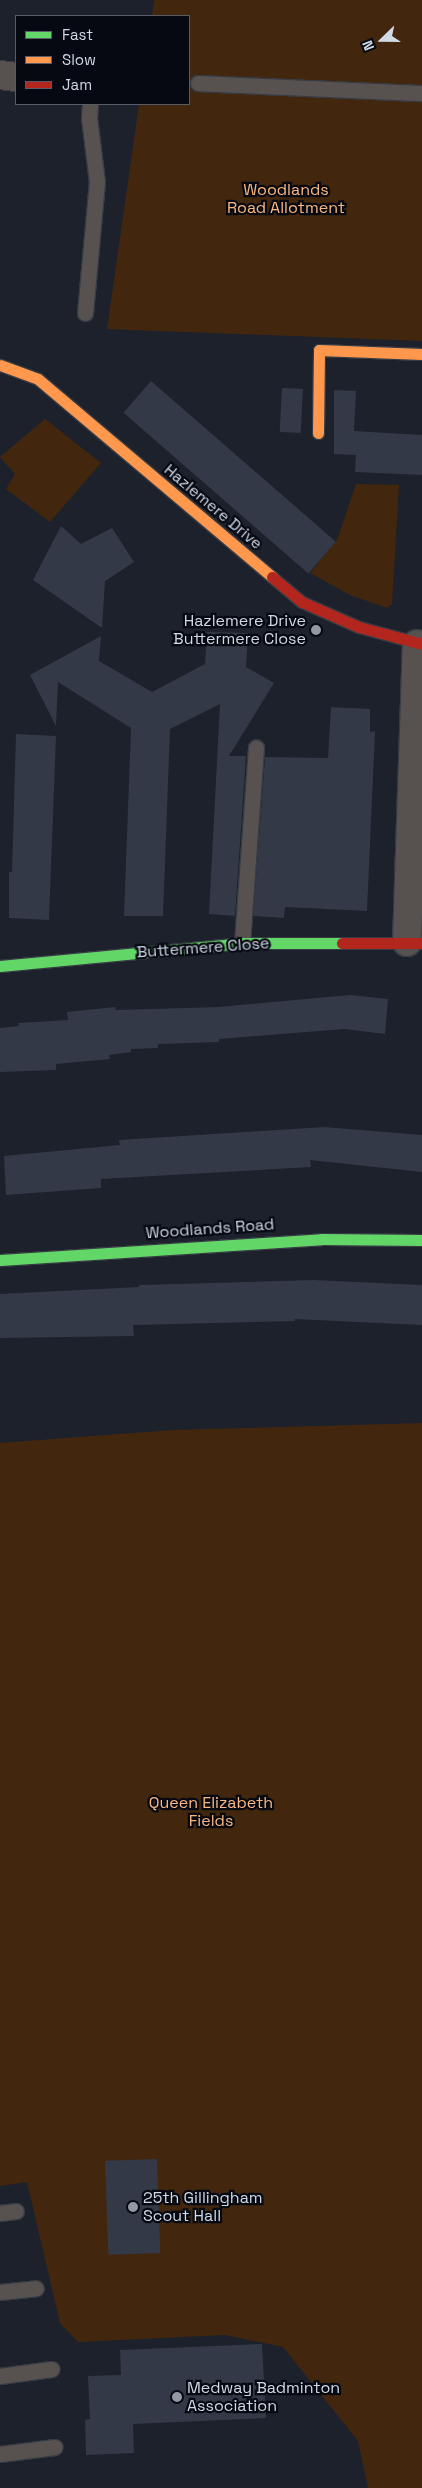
<!DOCTYPE html>
<style>
body{margin:0}
#map{position:relative;width:422px;height:2488px;overflow:hidden;background:#1c212c;font-family:"Space Grotesk",sans-serif}
div>[style]{position:absolute}
.green>*{inset:0;background:#42270e}
.building>*{inset:0;background:#333946;transform-origin:0 0}
.roads{filter:drop-shadow(1px 0 #373c44) drop-shadow(-1px 0 #373c44) drop-shadow(0 1px #373c44) drop-shadow(0 -1px #373c44)}
.lane>*{height:15px;margin:-7.5px;padding:0 7.5px;transform-origin:7.5px;border-radius:7.5px;background:#575250}
.street>*{height:28px;margin:-14px;padding:0 14px;transform-origin:14px;border-radius:14px;background:#575250}
.fast>*{height:11px;margin:-5.5px;padding:0 5.5px;transform-origin:5.5px;border-radius:5.5px;background:#63d668}
.slow>*{height:11px;margin:-5.5px;padding:0 5.5px;transform-origin:5.5px;border-radius:5.5px;background:#ff974d}
.jam>*{height:11px;margin:-5.5px;padding:0 5.5px;transform-origin:5.5px;border-radius:5.5px;background:#b3261e}
.dots>*{width:14px;height:14px;translate:-50% -50%;box-sizing:border-box;border:2px solid #060911;border-radius:50%}
span{translate:-50% -50%;white-space:nowrap;text-align:center;line-height:1.15;-webkit-text-stroke:4.5px #060911;paint-order:stroke}
.park-label{font-size:16px;color:#fbb882}
.street-label{font-size:16px;color:#d1d9e5}
.poi-label{font-size:16px;color:#d1d9e5}
.right{translate:-100% -50%;text-align:right}
.left{translate:0 -50%;text-align:left}
.legend{position:absolute;left:15px;top:15px;width:175px;height:90px;box-sizing:border-box;background:#060911;border:1px solid #575c66;margin:0;padding:6px 9px;list-style:none;font-size:15px;color:#d1d9e5}
.legend li{display:flex;align-items:center;gap:10px;height:25px}
.legend b{width:25px;border:1px solid #575c66}
.north{position:absolute;left:357px;top:15px;width:50px;height:50px;-webkit-text-stroke:4px #060911;paint-order:stroke;rotate:248deg;font-size:14px;font-weight:700;line-height:20px;text-align:center;color:#d1d9e5}
.north::after{content:'';display:block;margin:auto;width:18px;height:22px;background:#d1d9e5;clip-path:polygon(50% 0,100% 100%,50% 72%,0 100%)}
</style>
<div id="map">
<div class="green">
<i style="clip-path:polygon(154px 0,422px 0,422px 341px,107px 329px,139px 104px,189px 104px,189px 16px,152px 16px)"></i>
<i style="clip-path:polygon(45px 419px,101px 463px,50px 522px,6px 489px,15px 474px,0 457px)"></i>
<i style="clip-path:polygon(356px 484px,399px 485px,392px 604px,387px 608px,350px 595px,310px 573px,337px 540px)"></i>
<i style="clip-path:polygon(422px 1423px,422px 2488px,368px 2488px,358px 2441px,283px 2347px,225px 2335px,78px 2342px,60px 2323px,27px 2182px,0 2186px,0 1443px,173px 1430px)"></i>
</div>
<div class="building">
<i style="left:151px;top:381px;width:245px;height:42px;rotate:41deg"></i>
<i style="left:282px;top:388px;width:21px;height:44px;rotate:3deg"></i>
<i style="clip-path:polygon(334px 390px,356px 391px,354px 431px,422px 435px,422px 475px,355px 472px,356px 455px,334px 454px)"></i>
<i style="clip-path:polygon(61px 526px,81px 544px,112px 528px,134px 562px,105px 581px,102px 628px,33px 580px)"></i>
<i style="clip-path:polygon(207px 632px,248px 633px,246px 667px,274px 683px,229px 756px,246px 756px,235px 916px,209px 914px,220px 704px,170px 729px,163px 916px,124px 916px,131px 728px,58px 682px,56px 726px,30px 675px,101px 636px,99px 661px,152px 692px,205px 664px)"></i>
<i style="clip-path:polygon(331px 707px,370px 709px,370px 732px,375px 731px,367px 911px,285px 907px,284px 918px,253px 916px,265px 757px,328px 758px)"></i>
<i style="clip-path:polygon(16px 734px,56px 736px,49px 920px,9px 918px,9px 872px,12px 872px)"></i>
<i style="clip-path:polygon(350px 995px,388px 999px,385px 1034px,344px 1029px,219px 1039px,219px 1042px,158px 1044px,158px 1048px,131px 1049px,131px 1052px,109px 1055px,110px 1059px,56px 1064px,56px 1070px,0 1072px,0 1028px,19px 1026px,18px 1023px,68px 1020px,67px 1012px,115px 1007px,116px 1010px,219px 1007px)"></i>
<i style="clip-path:polygon(324px 1127px,422px 1135px,422px 1172px,310px 1160px,311px 1167px,101px 1179px,101px 1188px,6px 1195px,4px 1156px,120px 1145px,119px 1140px)"></i>
<i style="clip-path:polygon(313px 1280px,422px 1285px,422px 1325px,295px 1319px,295px 1321px,133px 1325px,134px 1336px,0 1338px,0 1294px,139px 1287px,139px 1285px)"></i>
<i style="left:157px;top:2159px;width:94px;height:52px;rotate:88deg"></i>
<i style="clip-path:polygon(262px 2344px,266px 2418px,133px 2424px,134px 2453px,86px 2455px,85px 2420px,90px 2419px,88px 2376px,121px 2375px,120px 2350px)"></i>
</div>
<div class="roads">
<div class="lane">
<i style="left:198px;top:83px;width:224px;rotate:2.6deg"></i>
<i style="left:85px;top:313px;width:132px;rotate:-84.8deg"></i>
<i style="left:97px;top:182px;width:64px;rotate:-97.1deg"></i>
<i style="left:89px;top:118px;width:14px;rotate:-86deg"></i>
<i style="left:242px;top:943px;width:196px;rotate:-85.9deg"></i>
<i style="left:0;top:2213px;width:16px;rotate:-7deg"></i>
<i style="left:0;top:2292px;width:36px;rotate:-6deg"></i>
<i style="left:0;top:2376px;width:52px;rotate:-7.7deg"></i>
<i style="left:0;top:2454px;width:55px;rotate:-7.3deg"></i>
</div>
<div class="street">
<i style="left:0;top:75px;width:16px;rotate:7deg"></i>
<i style="left:407px;top:942px;width:298px;rotate:-88.1deg"></i>
</div>
<div class="fast">
<i style="left:0;top:966px;width:243px;rotate:-5.4deg"></i>
<i style="left:242px;top:943px;width:100px"></i>
<i style="left:0;top:1260px;width:322px;rotate:-3.7deg"></i>
<i style="left:321px;top:1239px;width:101px;rotate:0.6deg"></i>
</div>
<div class="slow">
<i style="left:0;top:365px;width:40px;rotate:20.2deg"></i>
<i style="left:38px;top:379px;width:307px;rotate:40.2deg"></i>
<i style="left:318px;top:433px;width:83px;rotate:-89.3deg"></i>
<i style="left:319px;top:350px;width:103px;rotate:2.2deg"></i>
</div>
<div class="jam">
<i style="left:272px;top:577px;width:39px;rotate:40deg"></i>
<i style="left:302px;top:602px;width:62px;rotate:23.7deg"></i>
<i style="left:359px;top:627px;width:65px;rotate:15.1deg"></i>
<i style="left:342px;top:943px;width:80px"></i>
</div>
</div>
<div class="dots">
<i style="left:316px;top:630px;background:#9299a4"></i>
<i style="left:133px;top:2207px;background:#9299a4"></i>
<i style="left:177px;top:2397px;background:#9299a4"></i>
</div>
<div class="park-label">
<span style="left:286px;top:199px">Woodlands<br>Road Allotment</span>
<span style="left:211px;top:1812px">Queen Elizabeth<br>Fields</span>
</div>
<div class="street-label">
<span style="left:213px;top:507px;rotate:40deg">Hazlemere Drive</span>
<span style="left:203px;top:948px;rotate:-4deg">Buttermere Close</span>
<span style="left:210px;top:1229px;rotate:-4deg">Woodlands Road</span>
</div>
<div class="poi-label">
<span class="right" style="left:306px;top:630px">Hazlemere Drive<br>Buttermere Close</span>
<span class="left" style="left:143px;top:2207px">25th Gillingham<br>Scout Hall</span>
<span class="left" style="left:187px;top:2397px">Medway Badminton<br>Association</span>
</div>
<ul class="legend">
<li><b style="height:6px;background:#63d668"></b>Fast</li>
<li><b style="height:6px;background:#ff974d"></b>Slow</li>
<li><b style="height:6px;background:#b3261e"></b>Jam</li>
</ul>
<div class="north">N</div>
</div>
